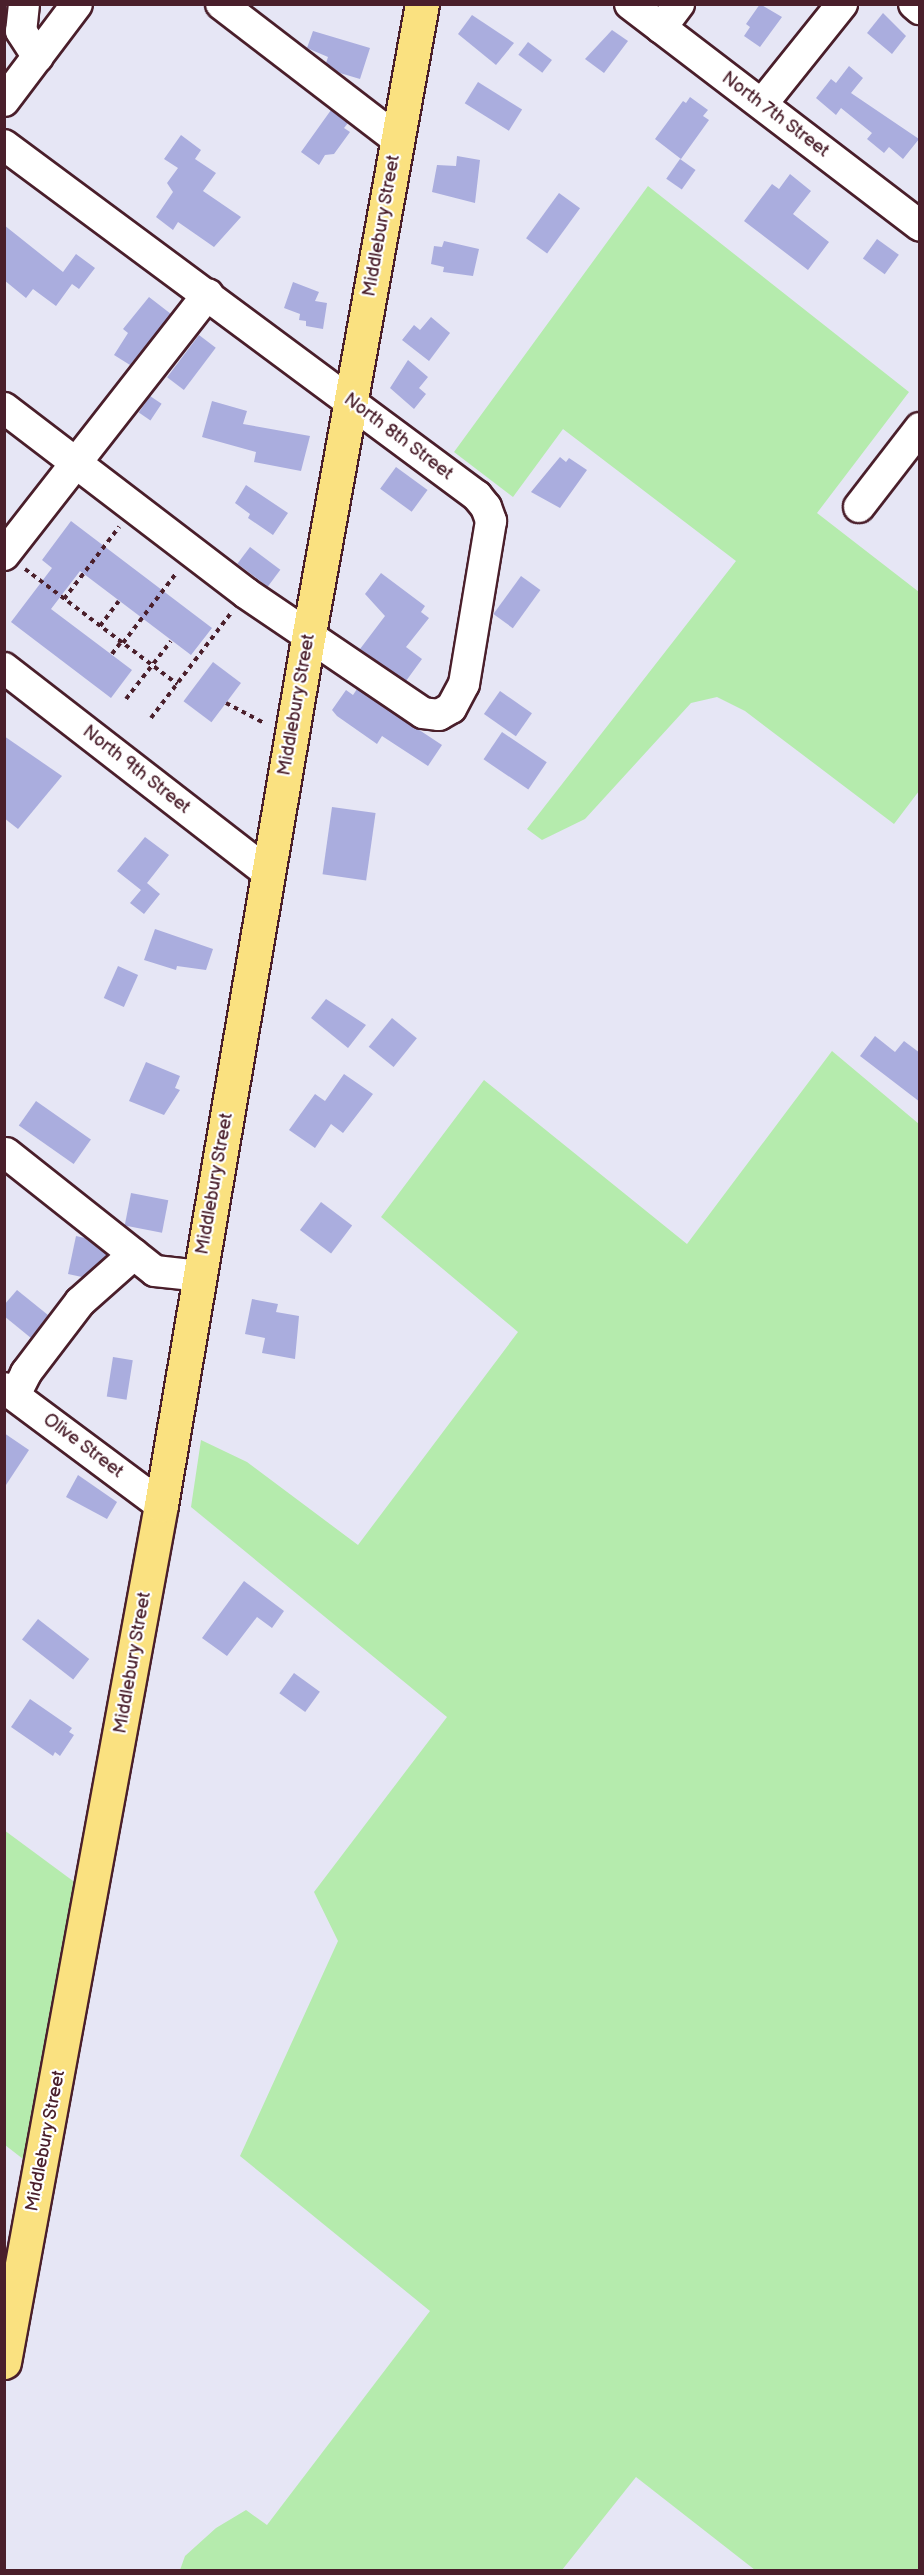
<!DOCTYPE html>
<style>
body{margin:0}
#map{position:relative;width:924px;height:2575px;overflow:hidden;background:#e6e6f5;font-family:"Balsamiq Sans",sans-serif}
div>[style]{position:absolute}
.green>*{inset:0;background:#b5ebad}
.building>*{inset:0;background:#aaadde;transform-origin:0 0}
.path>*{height:4px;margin-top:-2px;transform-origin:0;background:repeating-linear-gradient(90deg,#4a1f2b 0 4.5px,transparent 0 9px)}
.roads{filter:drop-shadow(2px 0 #4a1f2b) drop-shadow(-2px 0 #4a1f2b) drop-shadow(0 2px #4a1f2b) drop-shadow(0 -2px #4a1f2b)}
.minor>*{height:30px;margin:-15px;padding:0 15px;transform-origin:15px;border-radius:15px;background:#fff}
.major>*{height:33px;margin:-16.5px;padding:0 16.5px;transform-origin:16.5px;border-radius:16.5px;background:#fae180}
span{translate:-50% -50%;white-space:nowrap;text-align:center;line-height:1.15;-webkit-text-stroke:4.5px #fff;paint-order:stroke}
.street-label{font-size:18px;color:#4a1f2b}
.frame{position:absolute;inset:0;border:6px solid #4a1f2b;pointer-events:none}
</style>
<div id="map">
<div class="green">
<i style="clip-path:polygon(648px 186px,909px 392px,817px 513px,919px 592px,919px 791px,894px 824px,745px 711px,717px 697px,691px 703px,585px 819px,542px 840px,527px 829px,736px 561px,563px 429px,513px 497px,454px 452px)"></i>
<i style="clip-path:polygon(832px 1051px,919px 1124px,919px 2570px,755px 2570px,636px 2477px,562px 2570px,180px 2570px,185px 2556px,216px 2528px,246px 2510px,267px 2525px,430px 2311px,240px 2156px,338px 1941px,314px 1892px,447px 1717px,191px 1507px,201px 1440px,247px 1462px,358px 1545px,518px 1332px,381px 1217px,484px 1080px,687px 1244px)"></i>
<i style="clip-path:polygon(4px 1830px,92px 1895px,41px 2173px,5px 2145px)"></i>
</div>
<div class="building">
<i style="clip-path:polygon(760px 4px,782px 17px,760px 47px,744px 36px,750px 27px,746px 24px)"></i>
<i style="clip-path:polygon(883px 13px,906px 36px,892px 54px,867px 33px)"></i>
<i style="clip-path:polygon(472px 15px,514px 43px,496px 65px,458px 34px)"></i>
<i style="clip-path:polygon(612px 30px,628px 41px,604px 73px,585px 59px)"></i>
<i style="clip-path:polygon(313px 31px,370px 48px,360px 79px,340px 73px,326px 63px,328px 57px,307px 48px)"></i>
<i style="left:528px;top:42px;width:30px;height:16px;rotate:37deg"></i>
<i style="clip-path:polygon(849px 66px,863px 78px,851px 93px,919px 139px,903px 159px,889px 147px,884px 153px,867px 139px,872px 133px,841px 108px,836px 115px,816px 98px,831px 79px,836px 83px)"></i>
<i style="left:478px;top:82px;width:52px;height:25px;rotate:32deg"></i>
<i style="clip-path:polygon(690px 97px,708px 110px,703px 116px,709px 120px,681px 159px,655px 139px,683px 101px,686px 103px)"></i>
<i style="clip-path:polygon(331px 110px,348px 123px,344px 128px,350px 132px,334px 154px,325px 155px,319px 165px,301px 152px)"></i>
<i style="clip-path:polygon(181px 135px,201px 150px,195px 159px,216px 173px,203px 191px,241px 217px,214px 247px,178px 222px,173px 230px,156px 217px,173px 192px,167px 183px,178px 168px,164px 159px)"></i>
<i style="clip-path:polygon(457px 156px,480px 160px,475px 203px,432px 192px,437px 165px,456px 166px)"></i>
<i style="left:680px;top:159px;width:19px;height:24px;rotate:35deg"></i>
<i style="clip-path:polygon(790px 174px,811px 191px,793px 214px,829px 242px,808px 270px,744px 221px,772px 184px,779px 189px)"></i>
<i style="left:559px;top:193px;width:26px;height:56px;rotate:36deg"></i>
<i style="clip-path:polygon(4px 225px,63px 272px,76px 254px,95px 268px,79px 289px,72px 284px,56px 306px,33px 289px,26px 298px,4px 280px)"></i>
<i style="left:877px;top:239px;width:27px;height:24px;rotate:36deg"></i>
<i style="clip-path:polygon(444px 241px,479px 249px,473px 276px,443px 272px,444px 267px,431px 264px,434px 246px,442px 247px)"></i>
<i style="clip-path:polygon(293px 282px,319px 292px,315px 301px,327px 303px,323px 329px,306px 326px,306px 321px,299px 320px,300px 314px,284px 308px)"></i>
<i style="clip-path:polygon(149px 297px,171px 314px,130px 365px,114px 355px,128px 333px,123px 329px)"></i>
<i style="clip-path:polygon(431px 317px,450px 333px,429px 361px,402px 340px,414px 325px,420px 330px)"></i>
<i style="left:199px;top:335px;width:21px;height:53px;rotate:37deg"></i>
<i style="clip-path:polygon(408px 360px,428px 377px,419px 388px,426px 394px,414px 409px,390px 388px)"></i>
<i style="left:150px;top:396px;width:14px;height:20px;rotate:34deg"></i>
<i style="clip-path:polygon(212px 401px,247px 411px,243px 424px,310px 436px,301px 471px,254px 462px,256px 452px,202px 437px)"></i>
<i style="clip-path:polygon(560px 457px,566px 462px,569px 458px,587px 470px,560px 508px,531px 492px)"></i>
<i style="left:396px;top:467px;width:39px;height:27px;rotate:36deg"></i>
<i style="clip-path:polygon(246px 485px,288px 513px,273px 535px,248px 518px,250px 514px,235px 503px)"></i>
<i style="clip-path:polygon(71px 521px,212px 628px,191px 655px,80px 571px,51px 609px,132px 670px,111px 698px,11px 622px,52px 568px,42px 560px)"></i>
<i style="left:250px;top:547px;width:38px;height:21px;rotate:37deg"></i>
<i style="clip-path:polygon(381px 573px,425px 606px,421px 612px,429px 618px,406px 647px,422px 659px,406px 681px,360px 649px,385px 616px,365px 594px)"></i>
<i style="left:521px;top:576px;width:24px;height:47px;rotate:36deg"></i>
<i style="left:213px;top:662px;width:35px;height:49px;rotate:37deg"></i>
<i style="clip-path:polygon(357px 689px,442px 745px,428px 766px,382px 736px,377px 744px,337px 716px,332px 710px,346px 690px,353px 695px)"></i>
<i style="left:500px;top:691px;width:39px;height:28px;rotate:35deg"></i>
<i style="left:502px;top:732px;width:54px;height:33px;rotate:34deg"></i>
<i style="clip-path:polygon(4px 736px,62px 776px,18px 829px,4px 818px)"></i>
<i style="left:332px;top:807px;width:44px;height:68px;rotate:8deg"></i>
<i style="clip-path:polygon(145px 837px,169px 855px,147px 883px,160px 894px,144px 914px,130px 903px,141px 890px,117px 871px)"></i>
<i style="clip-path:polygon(155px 929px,213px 949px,206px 970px,177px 966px,176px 970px,144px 960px)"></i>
<i style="left:118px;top:966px;width:22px;height:35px;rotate:24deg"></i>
<i style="clip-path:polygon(326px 999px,366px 1025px,348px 1048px,311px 1018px)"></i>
<i style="left:392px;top:1018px;width:32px;height:37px;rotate:39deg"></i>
<i style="clip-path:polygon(875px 1036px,895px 1052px,904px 1041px,920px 1053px,920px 1102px,860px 1056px)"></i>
<i style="clip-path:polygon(146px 1062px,180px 1076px,175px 1088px,180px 1090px,164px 1115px,129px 1101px)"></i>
<i style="clip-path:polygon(344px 1074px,373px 1094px,343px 1133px,331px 1124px,315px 1148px,289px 1130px,315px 1094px,325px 1101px)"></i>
<i style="left:36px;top:1101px;width:67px;height:30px;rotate:35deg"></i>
<i style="left:131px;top:1193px;width:38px;height:33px;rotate:11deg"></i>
<i style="left:321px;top:1202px;width:39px;height:35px;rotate:37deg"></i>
<i style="clip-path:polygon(76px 1236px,85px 1238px,107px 1255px,82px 1277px,68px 1274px)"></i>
<i style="clip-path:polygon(17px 1290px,48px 1315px,31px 1338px,4px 1316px,4px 1305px)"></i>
<i style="clip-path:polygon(252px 1299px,278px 1304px,276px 1312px,299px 1316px,295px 1359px,262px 1353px,265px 1338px,245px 1334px)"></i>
<i style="left:113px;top:1357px;width:20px;height:40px;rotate:9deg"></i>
<i style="clip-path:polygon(4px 1433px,29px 1450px,4px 1488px)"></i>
<i style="clip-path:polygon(78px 1475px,117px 1502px,107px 1519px,66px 1497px)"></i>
<i style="clip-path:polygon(244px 1581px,284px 1611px,272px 1628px,257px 1617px,227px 1656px,202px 1638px)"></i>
<i style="left:38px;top:1619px;width:65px;height:26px;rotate:38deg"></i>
<i style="left:294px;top:1673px;width:32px;height:25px;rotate:36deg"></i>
<i style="clip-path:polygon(30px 1699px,72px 1728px,69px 1732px,74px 1735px,60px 1756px,55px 1752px,53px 1756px,11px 1727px)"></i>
</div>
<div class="path">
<i style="left:25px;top:569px;width:191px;rotate:37.1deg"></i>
<i style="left:64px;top:599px;width:91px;rotate:-52.6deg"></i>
<i style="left:100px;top:626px;width:31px;rotate:-53deg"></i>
<i style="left:123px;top:643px;width:89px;rotate:-52.7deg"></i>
<i style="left:112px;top:654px;width:15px;rotate:-53deg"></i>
<i style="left:126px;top:699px;width:73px;rotate:-52.2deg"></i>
<i style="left:226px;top:703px;width:43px;rotate:27.8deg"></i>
<i style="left:151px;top:718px;width:132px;rotate:-52.7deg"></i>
</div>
<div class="roads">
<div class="minor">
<i style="left:24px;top:4px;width:27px;rotate:96deg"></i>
<i style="left:21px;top:31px;width:31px;rotate:57deg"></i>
<i style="left:221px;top:4px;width:222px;rotate:37.5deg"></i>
<i style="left:630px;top:4px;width:365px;rotate:37.4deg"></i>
<i style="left:914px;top:4px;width:8px;rotate:40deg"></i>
<i style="left:661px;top:28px;width:30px;rotate:-53deg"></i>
<i style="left:4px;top:101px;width:121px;rotate:-53deg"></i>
<i style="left:762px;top:104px;width:128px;rotate:-51.3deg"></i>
<i style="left:4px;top:145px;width:589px;rotate:36.58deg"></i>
<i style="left:477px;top:496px;width:14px;rotate:51deg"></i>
<i style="left:486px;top:507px;width:15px;rotate:70deg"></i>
<i style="left:491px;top:521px;width:165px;rotate:99.4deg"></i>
<i style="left:464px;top:684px;width:27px;rotate:118deg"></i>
<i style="left:451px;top:708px;width:14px;rotate:150deg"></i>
<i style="left:439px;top:715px;width:16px;rotate:-173deg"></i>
<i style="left:423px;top:713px;width:214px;rotate:-145.9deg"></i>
<i style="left:246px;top:593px;width:305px;rotate:-142.6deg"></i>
<i style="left:859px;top:507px;width:100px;rotate:-52.3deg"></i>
<i style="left:4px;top:555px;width:331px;rotate:-52deg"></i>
<i style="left:4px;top:668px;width:334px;rotate:37.8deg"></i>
<i style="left:6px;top:1153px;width:190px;rotate:38.4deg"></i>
<i style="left:155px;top:1271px;width:45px;rotate:6.3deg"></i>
<i style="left:4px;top:1388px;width:196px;rotate:36.7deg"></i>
<i style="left:15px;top:1395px;width:25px;rotate:-63deg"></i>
<i style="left:26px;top:1373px;width:89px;rotate:-52.7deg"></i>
<i style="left:80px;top:1302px;width:72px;rotate:-41.6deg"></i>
</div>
<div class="major">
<i style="left:4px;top:2362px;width:871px;rotate:-79.62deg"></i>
<i style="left:161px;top:1505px;width:884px;rotate:-80.37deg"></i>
<i style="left:309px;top:633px;width:639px;rotate:-79.82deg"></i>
</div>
</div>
<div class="street-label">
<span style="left:775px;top:115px;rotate:37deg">North 7th Street</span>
<span style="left:382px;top:226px;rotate:-80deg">Middlebury Street</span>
<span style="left:398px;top:437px;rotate:37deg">North 8th Street</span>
<span style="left:297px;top:705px;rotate:-80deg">Middlebury Street</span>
<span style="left:136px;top:770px;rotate:38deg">North 9th Street</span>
<span style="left:215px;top:1184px;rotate:-80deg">Middlebury Street</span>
<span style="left:83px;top:1446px;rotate:37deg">Olive Street</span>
<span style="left:133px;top:1663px;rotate:-80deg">Middlebury Street</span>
<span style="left:46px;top:2141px;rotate:-79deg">Middlebury Street</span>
</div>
<div class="frame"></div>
</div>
